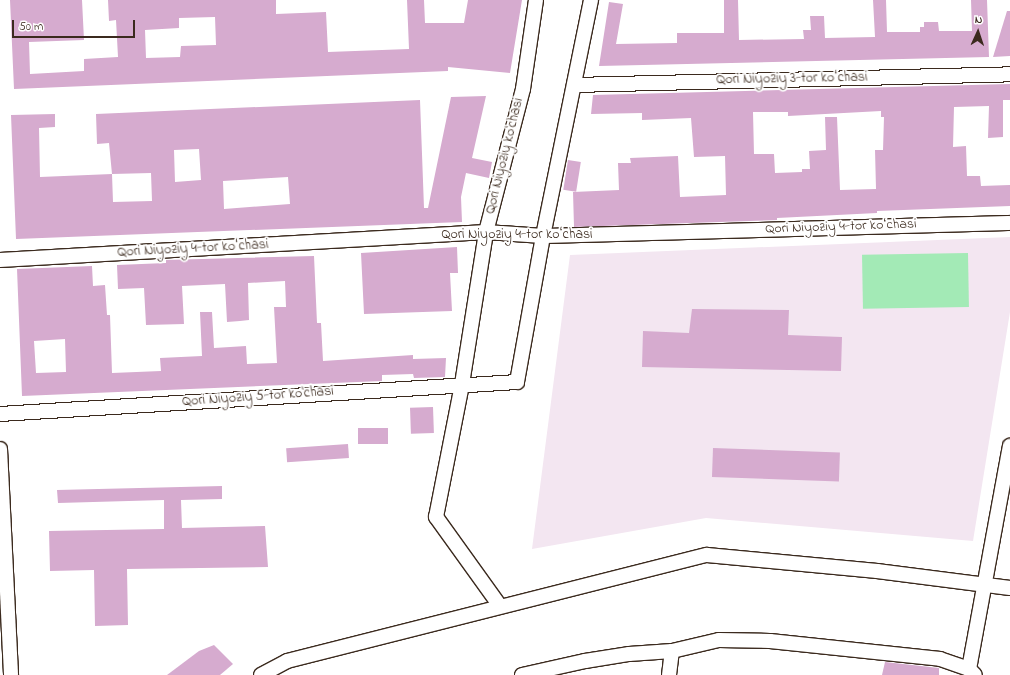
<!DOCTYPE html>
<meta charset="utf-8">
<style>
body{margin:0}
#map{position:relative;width:1010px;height:675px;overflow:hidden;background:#fff;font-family:"Indie Flower",sans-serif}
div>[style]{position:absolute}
.built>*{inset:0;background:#f3e6f1}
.green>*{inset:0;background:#a3eab6;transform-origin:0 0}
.building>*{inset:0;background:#d6abcf;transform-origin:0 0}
.roads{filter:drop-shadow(1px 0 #3b2a1e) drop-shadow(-1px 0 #3b2a1e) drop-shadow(0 1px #3b2a1e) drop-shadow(0 -1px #3b2a1e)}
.minor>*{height:14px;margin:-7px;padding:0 7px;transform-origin:7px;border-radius:7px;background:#fff}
span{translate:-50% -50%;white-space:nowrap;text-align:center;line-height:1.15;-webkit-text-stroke:3.5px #fff;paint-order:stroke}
.street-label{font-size:14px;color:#3b2a1e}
.north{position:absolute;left:958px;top:12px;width:40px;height:40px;-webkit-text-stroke:3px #fff;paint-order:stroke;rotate:3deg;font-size:11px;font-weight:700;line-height:16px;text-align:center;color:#3b2a1e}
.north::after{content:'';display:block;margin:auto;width:14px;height:18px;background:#3b2a1e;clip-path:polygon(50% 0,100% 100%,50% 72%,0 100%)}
.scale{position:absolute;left:12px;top:20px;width:123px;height:18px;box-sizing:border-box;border:2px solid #3b2a1e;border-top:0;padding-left:5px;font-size:12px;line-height:14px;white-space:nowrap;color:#3b2a1e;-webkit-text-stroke:3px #fff;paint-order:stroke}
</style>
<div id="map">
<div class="built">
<i style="clip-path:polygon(1010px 237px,1010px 312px,973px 541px,706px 518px,532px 549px,570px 255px)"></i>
</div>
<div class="green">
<i style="left:968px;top:253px;width:54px;height:106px;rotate:89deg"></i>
</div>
<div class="building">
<i style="clip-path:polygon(evenodd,10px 0,82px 0,84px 40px,29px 42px,30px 74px,84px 71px,84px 59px,118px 57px,116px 20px,109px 21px,108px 0,276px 0,276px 14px,326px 12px,328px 52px,409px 49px,407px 0,424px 0,425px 23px,464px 23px,468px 0,522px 0,510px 73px,448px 67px,448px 71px,14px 89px,10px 0,215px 17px,216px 45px,181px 46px,180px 57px,146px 58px,145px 30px,179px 28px,179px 18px,215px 17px)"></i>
<i style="clip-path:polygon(724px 0,738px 0,739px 40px,804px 39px,803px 30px,811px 30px,810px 16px,824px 16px,825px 38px,875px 37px,873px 0,886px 0,887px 32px,920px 32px,920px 27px,924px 27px,924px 22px,938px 22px,939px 31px,972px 31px,971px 0,987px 0,989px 57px,599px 66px,609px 2px,623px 4px,616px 44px,677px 43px,677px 33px,724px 33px)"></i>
<i style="clip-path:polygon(1007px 11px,1010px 11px,1010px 56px,993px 57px)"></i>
<i style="clip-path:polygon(evenodd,1010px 84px,1010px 100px,1003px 100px,1003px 137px,988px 138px,989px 106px,954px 107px,953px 147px,966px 146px,967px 176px,980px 176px,981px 186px,1010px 185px,1010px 206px,877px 211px,877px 213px,777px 218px,777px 220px,574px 227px,573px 192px,619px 190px,618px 163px,631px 163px,630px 158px,678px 156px,680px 197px,726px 195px,725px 156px,694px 157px,691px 118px,642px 120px,642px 113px,591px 114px,593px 95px,1010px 84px,881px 111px,881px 117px,884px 117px,883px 150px,875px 150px,876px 189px,840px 190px,837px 117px,825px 117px,826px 150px,809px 151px,810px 169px,802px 169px,802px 172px,775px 173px,774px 154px,754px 154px,753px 112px,788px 112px,788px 116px,881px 111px)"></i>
<i style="clip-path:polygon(evenodd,486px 96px,472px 158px,492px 162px,489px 178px,466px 173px,461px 197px,462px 222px,16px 239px,11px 115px,55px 114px,55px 127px,39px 128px,40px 177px,112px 174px,109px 143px,97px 144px,96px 114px,420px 100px,424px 208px,428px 208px,451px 97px,486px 96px,199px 149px,201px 180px,175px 182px,174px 150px,199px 149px,486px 96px,151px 173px,152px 201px,113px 202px,112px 174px,151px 173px,486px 96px,288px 177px,290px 204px,224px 209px,223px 181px,288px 177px)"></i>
<i style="left:568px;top:160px;width:13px;height:30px;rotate:9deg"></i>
<i style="clip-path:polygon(457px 247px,458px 273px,450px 273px,452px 311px,364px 314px,361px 253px)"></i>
<i style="clip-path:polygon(evenodd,314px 256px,317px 323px,321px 323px,323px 361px,413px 355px,413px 359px,446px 358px,445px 377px,414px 378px,413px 374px,382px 375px,382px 381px,22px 396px,17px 269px,92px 266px,93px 286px,105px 285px,107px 315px,110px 315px,112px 373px,161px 371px,160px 358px,202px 356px,200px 312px,212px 312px,214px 348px,246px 346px,247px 364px,277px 363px,274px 307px,286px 307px,285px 281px,248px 283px,249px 320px,240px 321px,227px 322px,225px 284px,182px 286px,184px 324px,146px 325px,144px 288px,118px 289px,117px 265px,166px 263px,166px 260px,314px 256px,65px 339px,66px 372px,36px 373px,34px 341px,65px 339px)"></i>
<i style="clip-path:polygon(692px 309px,789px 310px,788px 335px,842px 337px,841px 371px,642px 367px,643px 331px,689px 333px)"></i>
<i style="left:433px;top:407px;width:26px;height:23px;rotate:88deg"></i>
<i style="left:358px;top:428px;width:30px;height:16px"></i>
<i style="left:348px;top:444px;width:14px;height:62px;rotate:86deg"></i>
<i style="left:713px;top:448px;width:127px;height:29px;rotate:2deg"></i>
<i style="clip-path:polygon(222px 486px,222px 499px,181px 500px,182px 528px,265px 526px,268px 567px,127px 569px,128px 625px,95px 626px,94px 570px,50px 571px,49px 531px,164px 529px,164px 500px,58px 503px,57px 490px)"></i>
<i style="clip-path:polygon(214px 645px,233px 664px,220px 675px,167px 675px,199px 651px)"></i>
<i style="clip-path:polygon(885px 662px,939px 668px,939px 675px,882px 675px)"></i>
</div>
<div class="roads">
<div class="minor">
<i style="left:574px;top:85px;width:436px;rotate:-1.4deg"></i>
<i style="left:0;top:260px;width:487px;rotate:-3.3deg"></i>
<i style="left:486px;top:232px;width:57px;rotate:4deg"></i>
<i style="left:543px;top:236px;width:467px;rotate:-1.6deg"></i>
<i style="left:0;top:414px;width:518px;rotate:-3.54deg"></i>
<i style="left:517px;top:382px;width:148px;rotate:-79.9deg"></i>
<i style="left:543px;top:236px;width:241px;rotate:-78.5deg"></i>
<i style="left:0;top:449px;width:226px;rotate:87.2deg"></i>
<i style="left:500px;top:606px;width:110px;rotate:-125.7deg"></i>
<i style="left:436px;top:517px;width:136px;rotate:-78.9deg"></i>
<i style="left:462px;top:384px;width:154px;rotate:-81deg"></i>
<i style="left:486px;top:232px;width:148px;rotate:-75.5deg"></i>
<i style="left:523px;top:89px;width:90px;rotate:-81.7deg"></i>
<i style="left:969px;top:669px;width:227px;rotate:-79.6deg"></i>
<i style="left:261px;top:675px;width:30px;rotate:-28deg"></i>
<i style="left:287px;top:661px;width:433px;rotate:-14.2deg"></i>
<i style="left:707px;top:555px;width:171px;rotate:5.4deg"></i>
<i style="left:877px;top:571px;width:134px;rotate:7.3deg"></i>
<i style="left:522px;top:675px;width:65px;rotate:-12.5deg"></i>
<i style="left:585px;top:661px;width:45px;rotate:-9deg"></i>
<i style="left:629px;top:654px;width:43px;rotate:-4deg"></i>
<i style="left:672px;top:651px;width:48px;rotate:-13.2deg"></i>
<i style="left:719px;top:640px;width:51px;rotate:1.1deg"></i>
<i style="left:770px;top:641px;width:171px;rotate:6deg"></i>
<i style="left:940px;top:659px;width:31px;rotate:19deg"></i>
<i style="left:969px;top:669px;width:8px;rotate:45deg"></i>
<i style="left:669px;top:675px;width:24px;rotate:-83deg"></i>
</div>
</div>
<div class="street-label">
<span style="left:792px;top:79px;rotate:-1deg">Qori Niyoziy 3-tor koʻchasi</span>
<span style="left:505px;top:156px;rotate:-76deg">Qori Niyoziy ko'chasi</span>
<span style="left:841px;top:227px;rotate:-2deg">Qori Niyoziy 4-tor koʻchasi</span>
<span style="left:517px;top:235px">Qori Niyoziy 4-tor koʻchasi</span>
<span style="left:193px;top:249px;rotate:-3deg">Qori Niyoziy 4-tor koʻchasi</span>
<span style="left:258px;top:397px;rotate:-4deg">Qori Niyoziy 5-tor ko'chasi</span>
</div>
<div class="north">N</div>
<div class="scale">50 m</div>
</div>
